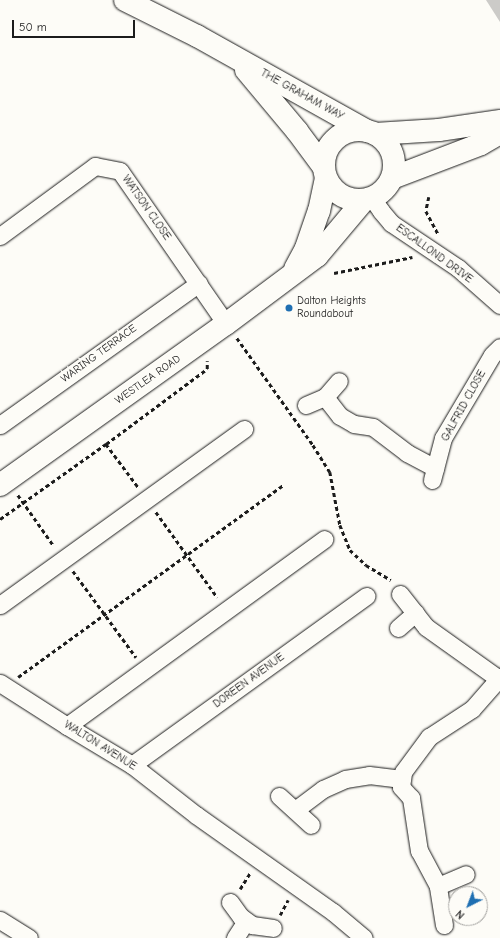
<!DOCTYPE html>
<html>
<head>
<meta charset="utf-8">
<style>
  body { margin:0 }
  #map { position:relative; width:500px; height:938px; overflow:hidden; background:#fdfcf7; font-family:"Comic Neue",sans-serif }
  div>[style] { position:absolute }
  .building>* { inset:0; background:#cccbc8 }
  .path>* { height:2.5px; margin-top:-1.25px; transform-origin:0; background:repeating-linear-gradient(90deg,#1c1c1c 0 4px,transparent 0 7px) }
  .roads { filter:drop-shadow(0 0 1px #1c1c1c) drop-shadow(0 0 1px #1c1c1c) }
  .minor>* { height:17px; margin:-8.5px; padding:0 8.5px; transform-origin:8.5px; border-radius:8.5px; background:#fdfcf7 }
  .major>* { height:22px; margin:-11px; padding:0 11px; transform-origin:11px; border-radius:11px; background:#fdfcf7 }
  .major>.ring { margin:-11px; padding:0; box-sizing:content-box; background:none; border:22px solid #fdfcf7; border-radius:50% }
  .dots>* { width:11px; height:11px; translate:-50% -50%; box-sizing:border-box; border:2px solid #fdfcf7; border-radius:50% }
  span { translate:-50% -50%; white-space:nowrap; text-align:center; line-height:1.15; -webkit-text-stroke:4px #fdfcf7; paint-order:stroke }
  .street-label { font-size:11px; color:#1c1c1c }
  .poi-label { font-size:11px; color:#1c1c1c }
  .left { translate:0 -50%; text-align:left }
  .north { position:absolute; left:448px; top:886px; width:40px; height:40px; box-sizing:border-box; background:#fdfcf7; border:1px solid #a3a29f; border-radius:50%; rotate:222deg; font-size:11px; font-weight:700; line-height:16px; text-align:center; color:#1c1c1c }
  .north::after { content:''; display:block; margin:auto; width:14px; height:18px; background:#1f6fb2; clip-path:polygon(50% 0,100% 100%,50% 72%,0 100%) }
  .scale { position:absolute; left:12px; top:20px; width:123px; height:18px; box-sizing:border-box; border:2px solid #1c1c1c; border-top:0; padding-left:5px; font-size:12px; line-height:14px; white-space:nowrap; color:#1c1c1c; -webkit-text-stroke:3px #fdfcf7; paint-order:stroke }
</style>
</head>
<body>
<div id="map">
  <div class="building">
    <i style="clip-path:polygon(486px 0,500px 0,500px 22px)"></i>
  </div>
  <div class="path">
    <i style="left:429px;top:197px;width:14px;rotate:102deg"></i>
    <i style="left:426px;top:211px;width:27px;rotate:62deg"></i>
    <i style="left:334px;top:273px;width:80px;rotate:-11.6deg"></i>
    <i style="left:237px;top:338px;width:131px;rotate:54.6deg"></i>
    <i style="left:313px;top:445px;width:32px;rotate:58deg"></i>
    <i style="left:330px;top:472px;width:54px;rotate:79.3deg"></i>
    <i style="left:340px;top:525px;width:27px;rotate:68deg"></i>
    <i style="left:350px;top:550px;width:22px;rotate:43deg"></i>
    <i style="left:366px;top:565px;width:29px;rotate:31deg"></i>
    <i style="left:106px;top:444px;width:54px;rotate:53.3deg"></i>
    <i style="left:18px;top:495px;width:62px;rotate:54.8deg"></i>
    <i style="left:156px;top:512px;width:105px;rotate:54.3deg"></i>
    <i style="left:0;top:519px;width:130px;rotate:-35.3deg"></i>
    <i style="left:106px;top:444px;width:126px;rotate:-36.6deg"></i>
    <i style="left:207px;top:369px;width:8px;rotate:-90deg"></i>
    <i style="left:73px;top:571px;width:107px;rotate:53.8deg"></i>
    <i style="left:18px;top:677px;width:327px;rotate:-35.9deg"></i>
    <i style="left:240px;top:889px;width:19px;rotate:-58deg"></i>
    <i style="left:280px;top:915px;width:17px;rotate:-62deg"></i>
  </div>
  <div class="roads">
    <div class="minor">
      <i style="left:372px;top:198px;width:16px;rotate:55deg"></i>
      <i style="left:381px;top:211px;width:16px;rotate:50deg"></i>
      <i style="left:391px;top:223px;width:81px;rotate:33.9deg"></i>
      <i style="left:458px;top:268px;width:56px;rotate:41.4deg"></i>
      <i style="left:0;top:236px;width:118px;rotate:-36.4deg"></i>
      <i style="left:95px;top:166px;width:25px;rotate:11deg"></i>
      <i style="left:120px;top:171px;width:186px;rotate:55.3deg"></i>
      <i style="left:325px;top:397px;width:24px;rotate:52deg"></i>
      <i style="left:340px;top:416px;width:16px;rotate:30deg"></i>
      <i style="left:354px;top:424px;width:19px;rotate:9deg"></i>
      <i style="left:373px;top:427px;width:43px;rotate:37.4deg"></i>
      <i style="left:407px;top:453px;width:32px;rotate:28deg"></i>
      <i style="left:306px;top:405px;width:21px;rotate:-23deg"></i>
      <i style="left:325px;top:397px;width:21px;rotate:-49deg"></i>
      <i style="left:0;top:425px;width:244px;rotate:-35.5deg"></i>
      <i style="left:432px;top:480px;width:43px;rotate:-75.3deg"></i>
      <i style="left:443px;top:438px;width:96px;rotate:-59.4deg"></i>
      <i style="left:492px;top:355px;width:11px;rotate:-45deg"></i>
      <i style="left:400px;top:594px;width:42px;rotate:51.8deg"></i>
      <i style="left:426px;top:627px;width:90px;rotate:35.5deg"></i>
      <i style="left:0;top:605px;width:301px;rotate:-35.8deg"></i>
      <i style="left:398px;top:628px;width:23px;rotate:-41deg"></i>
      <i style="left:0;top:683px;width:80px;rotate:32.7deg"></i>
      <i style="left:67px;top:726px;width:76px;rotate:31deg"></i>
      <i style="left:132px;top:765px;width:81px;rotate:38deg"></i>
      <i style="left:196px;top:815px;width:168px;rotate:35.3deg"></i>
      <i style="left:333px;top:912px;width:40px;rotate:40deg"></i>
      <i style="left:67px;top:726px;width:318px;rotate:-36deg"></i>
      <i style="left:132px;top:765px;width:289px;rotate:-35.8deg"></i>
      <i style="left:279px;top:796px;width:43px;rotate:42.2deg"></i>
      <i style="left:295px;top:810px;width:35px;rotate:-37deg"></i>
      <i style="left:323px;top:789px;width:24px;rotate:-24deg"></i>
      <i style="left:345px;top:779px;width:24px;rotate:-9deg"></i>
      <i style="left:369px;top:775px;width:33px;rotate:7deg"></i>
      <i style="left:438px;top:886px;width:30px;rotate:-23deg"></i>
      <i style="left:230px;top:902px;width:19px;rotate:54deg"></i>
      <i style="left:241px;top:917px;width:14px;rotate:36deg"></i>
      <i style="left:252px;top:925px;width:21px;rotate:8deg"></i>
      <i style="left:0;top:920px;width:34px;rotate:32deg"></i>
      <i style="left:444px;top:925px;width:39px;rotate:-99deg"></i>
      <i style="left:438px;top:886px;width:40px;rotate:-118deg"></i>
      <i style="left:419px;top:851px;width:54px;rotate:-98.6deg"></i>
      <i style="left:411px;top:798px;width:15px;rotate:-132deg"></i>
      <i style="left:401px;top:787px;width:15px;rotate:-82deg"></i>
      <i style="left:403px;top:772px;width:44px;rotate:-53.4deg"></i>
      <i style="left:429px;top:737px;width:51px;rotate:-33.1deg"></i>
      <i style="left:472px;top:709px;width:43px;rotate:-48.8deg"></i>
      <i style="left:235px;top:938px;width:20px;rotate:-57deg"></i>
    </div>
    <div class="major">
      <i style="left:125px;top:0;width:80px;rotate:26.6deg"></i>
      <i style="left:197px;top:36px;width:195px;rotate:29.2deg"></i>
      <i style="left:246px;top:70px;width:80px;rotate:50.1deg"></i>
      <i style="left:297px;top:131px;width:44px;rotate:53.4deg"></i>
      <i class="ring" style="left:324px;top:130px;width:48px;height:48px"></i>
      <i style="left:375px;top:134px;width:64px;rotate:-3.6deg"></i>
      <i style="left:439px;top:130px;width:62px;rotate:-8.4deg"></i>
      <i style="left:392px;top:178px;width:95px;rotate:-20.9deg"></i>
      <i style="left:481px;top:144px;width:22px;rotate:-30deg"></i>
      <i style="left:295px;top:269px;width:24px;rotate:-62deg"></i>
      <i style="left:306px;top:248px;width:39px;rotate:-71deg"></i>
      <i style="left:319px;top:211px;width:33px;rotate:-78deg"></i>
      <i style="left:0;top:485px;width:277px;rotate:-35.5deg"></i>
      <i style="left:226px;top:324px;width:114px;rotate:-36.8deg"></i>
      <i style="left:317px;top:256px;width:73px;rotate:-50deg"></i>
    </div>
  </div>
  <div class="dots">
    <i style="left:289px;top:308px;background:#1f6fb2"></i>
  </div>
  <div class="street-label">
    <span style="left:302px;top:95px;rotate:29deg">THE GRAHAM WAY</span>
    <span style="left:146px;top:208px;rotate:55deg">WATSON CLOSE</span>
    <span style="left:434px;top:254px;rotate:36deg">ESCALLOND DRIVE</span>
    <span style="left:99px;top:354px;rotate:-36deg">WARING TERRACE</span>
    <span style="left:148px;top:380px;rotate:-35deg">WESTLEA ROAD</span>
    <span style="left:464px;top:406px;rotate:-61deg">GALFRID CLOSE</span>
    <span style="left:249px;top:681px;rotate:-36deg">DOREEN AVENUE</span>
    <span style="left:100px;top:746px;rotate:32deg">WALTON AVENUE</span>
  </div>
  <div class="poi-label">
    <span class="left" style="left:297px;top:308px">Dalton Heights<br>Roundabout</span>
  </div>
  <div class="north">N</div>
  <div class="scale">50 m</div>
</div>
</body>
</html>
